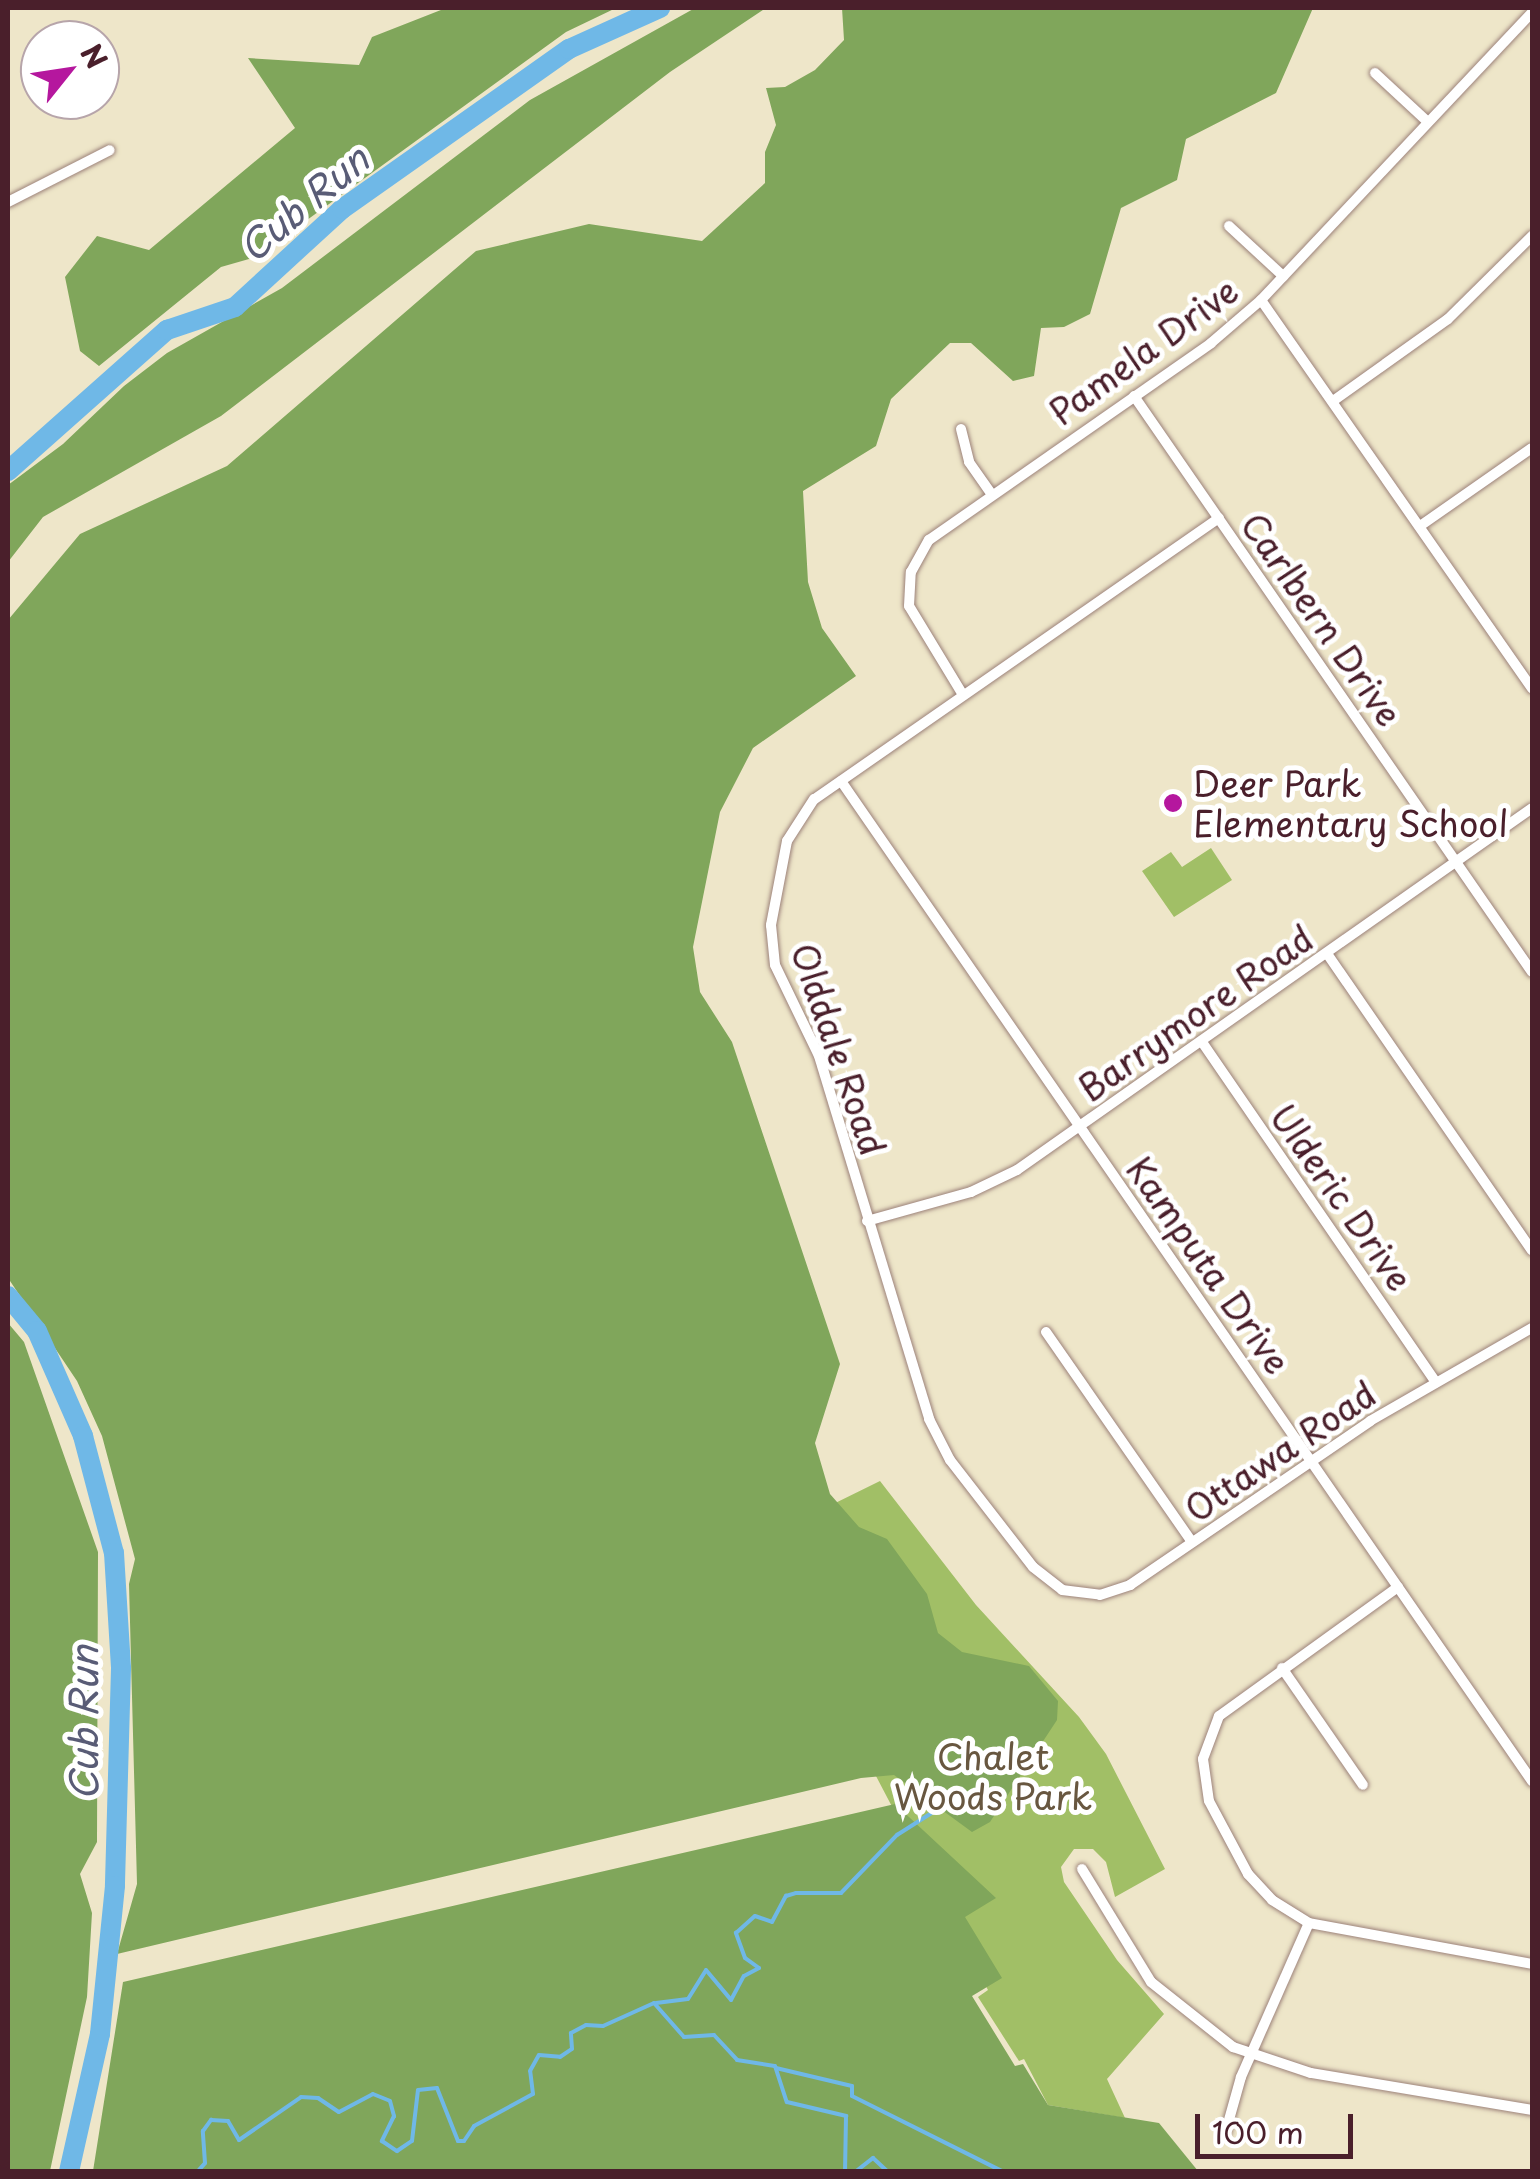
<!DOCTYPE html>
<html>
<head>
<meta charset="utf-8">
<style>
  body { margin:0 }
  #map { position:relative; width:1540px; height:2179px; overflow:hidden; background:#eee6c9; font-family:"Playpen Sans",sans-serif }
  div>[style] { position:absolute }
  .green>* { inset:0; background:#a1bf66 }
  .forest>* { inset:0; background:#80a65b }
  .stream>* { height:4px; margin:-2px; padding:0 2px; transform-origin:2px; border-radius:2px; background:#6fb8e7 }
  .river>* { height:20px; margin:-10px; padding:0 10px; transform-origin:10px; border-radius:10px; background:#6fb8e7 }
  .roads { filter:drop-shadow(0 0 2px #9c827a) drop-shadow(0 0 2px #9c827a) }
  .street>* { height:10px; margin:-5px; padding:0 5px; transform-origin:5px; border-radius:5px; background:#fff }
  .dots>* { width:28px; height:28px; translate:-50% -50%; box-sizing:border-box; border:5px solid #fff; border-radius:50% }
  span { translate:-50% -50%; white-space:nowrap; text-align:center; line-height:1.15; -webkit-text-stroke:10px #fff; paint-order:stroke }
  .street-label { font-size:35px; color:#4a1f2b }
  .poi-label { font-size:35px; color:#4a1f2b }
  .left { translate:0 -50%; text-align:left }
  .park-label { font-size:35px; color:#685740 }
  .water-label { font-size:38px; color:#595c76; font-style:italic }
  .frame { position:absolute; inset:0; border:10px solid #4a1f2b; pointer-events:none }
  .north { position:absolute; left:20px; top:20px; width:100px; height:100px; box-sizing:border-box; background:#fff; border:2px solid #b7a5aa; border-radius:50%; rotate:60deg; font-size:28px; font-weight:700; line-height:40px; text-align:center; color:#4a1f2b }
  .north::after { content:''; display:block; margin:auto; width:35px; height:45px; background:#b5179e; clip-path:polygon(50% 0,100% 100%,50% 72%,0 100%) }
  .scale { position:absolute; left:1195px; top:2114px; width:158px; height:45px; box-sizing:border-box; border:5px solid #4a1f2b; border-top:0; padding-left:12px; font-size:30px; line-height:35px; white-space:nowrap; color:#4a1f2b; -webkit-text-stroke:8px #fff; paint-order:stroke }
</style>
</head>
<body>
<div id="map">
  <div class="green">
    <i style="clip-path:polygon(1211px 848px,1232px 880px,1174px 917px,1142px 871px,1171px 852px,1182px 867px)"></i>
    <i style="clip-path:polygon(880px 1481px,976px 1605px,1079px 1717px,1106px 1754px,1165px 1869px,1115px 1897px,1106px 1862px,1093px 1849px,1074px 1849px,1061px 1867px,1064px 1882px,1117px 1960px,1164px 2014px,1107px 2079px,1125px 2118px,1048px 2105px,1024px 2059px,1019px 2061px,978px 1997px,988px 1990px,754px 1543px)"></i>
  </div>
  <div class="forest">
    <i style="clip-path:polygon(446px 8px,616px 8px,566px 32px,256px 257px,221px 267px,99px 366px,80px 351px,65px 277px,97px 236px,149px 250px,295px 128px,248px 58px,359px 65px,372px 37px)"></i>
    <i style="clip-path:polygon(695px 8px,766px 8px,670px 72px,221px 416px,43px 517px,8px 562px,8px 485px,63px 444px,124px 386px,167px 353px,282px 288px,530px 100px)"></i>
    <i style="clip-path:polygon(842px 8px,1313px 8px,1276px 93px,1186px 139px,1177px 180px,1121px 208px,1090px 314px,1064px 327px,1041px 328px,1034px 376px,1013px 381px,971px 343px,950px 343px,891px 399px,876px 446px,803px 491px,808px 582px,822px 628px,856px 676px,753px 748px,720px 812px,693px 947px,700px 992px,732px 1042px,840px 1364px,815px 1443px,830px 1494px,859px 1527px,887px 1539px,927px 1594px,938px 1633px,962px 1652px,1029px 1666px,1058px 1701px,1057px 1720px,990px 1822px,972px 1832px,894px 1775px,861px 1778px,117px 1954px,137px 1884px,129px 1584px,135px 1559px,102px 1436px,77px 1381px,8px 1278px,8px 620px,80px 534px,227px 466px,476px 251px,589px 224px,702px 241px,765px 183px,765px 152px,776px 125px,766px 88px,785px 87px,815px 70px,844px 40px)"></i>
    <i style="clip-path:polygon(8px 1323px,24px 1342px,98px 1552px,97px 1842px,80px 1874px,92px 1913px,87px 1997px,50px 2171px,8px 2171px)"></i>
    <i style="clip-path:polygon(895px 1804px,996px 1898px,965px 1917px,1002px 1978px,972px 1996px,1015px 2066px,1023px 2064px,1048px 2105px,1159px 2123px,1198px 2171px,93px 2171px,123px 1982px)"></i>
  </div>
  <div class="stream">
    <i style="left:656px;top:2003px;width:32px;rotate:-7deg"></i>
    <i style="left:688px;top:1999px;width:34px;rotate:-58deg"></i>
    <i style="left:706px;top:1970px;width:39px;rotate:50deg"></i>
    <i style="left:731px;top:2000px;width:27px;rotate:-62deg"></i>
    <i style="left:744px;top:1976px;width:17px;rotate:-28deg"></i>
    <i style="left:759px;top:1968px;width:17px;rotate:-144deg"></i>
    <i style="left:745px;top:1958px;width:27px;rotate:-110deg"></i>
    <i style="left:736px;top:1933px;width:25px;rotate:-42deg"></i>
    <i style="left:755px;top:1916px;width:18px;rotate:19deg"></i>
    <i style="left:772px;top:1922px;width:30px;rotate:-62deg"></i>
    <i style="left:786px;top:1896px;width:10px;rotate:-17deg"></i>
    <i style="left:796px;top:1893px;width:45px"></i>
    <i style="left:841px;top:1893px;width:81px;rotate:-46deg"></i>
    <i style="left:897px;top:1835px;width:75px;rotate:-32.4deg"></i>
    <i style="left:776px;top:2068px;width:78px;rotate:13.3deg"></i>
    <i style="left:852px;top:2086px;width:10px;rotate:90deg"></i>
    <i style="left:852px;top:2096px;width:170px;rotate:26.6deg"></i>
    <i style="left:197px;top:2172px;width:12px;rotate:-48deg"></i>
    <i style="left:205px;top:2163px;width:32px;rotate:-94deg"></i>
    <i style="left:203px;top:2131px;width:14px;rotate:-54deg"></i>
    <i style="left:211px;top:2120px;width:17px;rotate:3deg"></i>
    <i style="left:228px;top:2121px;width:22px;rotate:60deg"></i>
    <i style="left:239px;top:2140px;width:75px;rotate:-34.7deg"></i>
    <i style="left:301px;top:2097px;width:17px;rotate:3deg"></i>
    <i style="left:318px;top:2098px;width:25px;rotate:34deg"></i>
    <i style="left:339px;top:2112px;width:38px;rotate:-28deg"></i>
    <i style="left:373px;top:2094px;width:18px;rotate:22deg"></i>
    <i style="left:390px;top:2101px;width:16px;rotate:75deg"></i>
    <i style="left:394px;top:2116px;width:28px;rotate:116deg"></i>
    <i style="left:382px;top:2141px;width:18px;rotate:34deg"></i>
    <i style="left:397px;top:2151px;width:18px;rotate:-34deg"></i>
    <i style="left:412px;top:2141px;width:51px;rotate:-83.3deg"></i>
    <i style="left:418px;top:2090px;width:19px;rotate:-6deg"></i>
    <i style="left:437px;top:2088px;width:57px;rotate:68.4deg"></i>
    <i style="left:458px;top:2141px;width:6px"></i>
    <i style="left:464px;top:2141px;width:18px;rotate:-56deg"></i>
    <i style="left:474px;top:2126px;width:67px;rotate:-28.5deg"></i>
    <i style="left:533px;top:2094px;width:23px;rotate:-97deg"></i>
    <i style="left:530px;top:2071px;width:18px;rotate:-61deg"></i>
    <i style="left:539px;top:2055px;width:21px;rotate:5deg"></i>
    <i style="left:560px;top:2057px;width:14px;rotate:-34deg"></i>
    <i style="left:572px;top:2049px;width:16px;rotate:-94deg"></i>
    <i style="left:571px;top:2033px;width:17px;rotate:-28deg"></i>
    <i style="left:586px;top:2025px;width:17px;rotate:3deg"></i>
    <i style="left:603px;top:2026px;width:56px;rotate:-24.3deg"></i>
    <i style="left:654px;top:2003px;width:45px;rotate:48.6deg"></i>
    <i style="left:684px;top:2037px;width:30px;rotate:-4deg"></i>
    <i style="left:714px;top:2035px;width:34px;rotate:47deg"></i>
    <i style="left:737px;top:2060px;width:38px;rotate:9deg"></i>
    <i style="left:775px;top:2066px;width:38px;rotate:72deg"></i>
    <i style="left:787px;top:2102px;width:61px;rotate:13.3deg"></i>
    <i style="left:846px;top:2116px;width:56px;rotate:91deg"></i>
    <i style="left:855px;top:2172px;width:23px;rotate:-38deg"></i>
    <i style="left:873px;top:2158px;width:21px;rotate:43deg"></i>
  </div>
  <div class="river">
    <i style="left:8px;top:471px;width:213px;rotate:-41.6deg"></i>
    <i style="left:167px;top:330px;width:72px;rotate:-18.7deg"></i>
    <i style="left:235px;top:307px;width:145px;rotate:-42.5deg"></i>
    <i style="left:342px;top:209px;width:278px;rotate:-35.2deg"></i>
    <i style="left:569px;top:49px;width:100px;rotate:-24.3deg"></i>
    <i style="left:8px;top:1296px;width:45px;rotate:50.4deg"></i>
    <i style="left:37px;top:1331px;width:115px;rotate:66.3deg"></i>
    <i style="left:83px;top:1436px;width:121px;rotate:75.2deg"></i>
    <i style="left:114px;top:1553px;width:115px;rotate:86.5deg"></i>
    <i style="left:121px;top:1668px;width:218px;rotate:91.6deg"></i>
    <i style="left:115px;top:1886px;width:149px;rotate:95.8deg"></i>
    <i style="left:100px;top:2034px;width:141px;rotate:102.7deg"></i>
  </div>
  <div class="roads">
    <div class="street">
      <i style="left:1375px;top:73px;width:72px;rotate:42.8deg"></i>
      <i style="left:8px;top:202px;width:114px;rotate:-27deg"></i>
      <i style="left:1229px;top:226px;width:74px;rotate:42.8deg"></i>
      <i style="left:1261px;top:300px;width:474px;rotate:55.1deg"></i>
      <i style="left:1134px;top:396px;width:700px;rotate:55.36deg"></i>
      <i style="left:1333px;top:401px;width:141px;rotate:-35.5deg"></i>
      <i style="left:1448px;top:319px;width:118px;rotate:-44.7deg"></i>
      <i style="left:961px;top:429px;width:34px;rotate:76deg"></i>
      <i style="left:969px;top:462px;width:39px;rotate:55deg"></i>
      <i style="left:1219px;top:518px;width:493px;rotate:145.2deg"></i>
      <i style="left:814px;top:799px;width:50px;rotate:122.7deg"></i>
      <i style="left:787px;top:841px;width:86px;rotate:100.8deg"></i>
      <i style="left:771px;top:925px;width:40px;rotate:84.3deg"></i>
      <i style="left:775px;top:965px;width:101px;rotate:64.2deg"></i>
      <i style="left:819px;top:1056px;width:379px;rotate:73.1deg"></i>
      <i style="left:929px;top:1419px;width:46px;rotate:62.9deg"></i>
      <i style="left:950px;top:1460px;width:135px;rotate:52.2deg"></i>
      <i style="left:1033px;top:1567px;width:37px;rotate:38deg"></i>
      <i style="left:1062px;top:1590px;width:38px;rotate:7deg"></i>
      <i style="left:1100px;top:1595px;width:32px;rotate:-18deg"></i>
      <i style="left:1130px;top:1585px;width:291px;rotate:-34.3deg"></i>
      <i style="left:1370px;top:1421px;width:187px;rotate:-29.9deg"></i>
      <i style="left:1420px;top:526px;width:136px;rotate:-34.9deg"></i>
      <i style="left:963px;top:695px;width:104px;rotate:-121.2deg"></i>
      <i style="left:909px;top:606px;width:34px;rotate:-87deg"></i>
      <i style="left:911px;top:572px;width:37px;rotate:-61deg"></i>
      <i style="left:929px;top:540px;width:344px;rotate:-34.9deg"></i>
      <i style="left:1211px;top:343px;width:66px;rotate:-40.7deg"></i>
      <i style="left:1261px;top:300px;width:395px;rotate:-46.7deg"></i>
      <i style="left:841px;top:781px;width:1216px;rotate:55.36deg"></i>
      <i style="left:1328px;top:955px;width:359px;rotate:55.4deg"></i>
      <i style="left:1202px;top:1042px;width:413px;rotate:55.5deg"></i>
      <i style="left:867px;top:1221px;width:108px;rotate:-15.6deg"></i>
      <i style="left:971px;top:1192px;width:51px;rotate:-25.6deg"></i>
      <i style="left:1017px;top:1170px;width:629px;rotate:-35.1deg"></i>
      <i style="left:1046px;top:1332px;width:256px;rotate:55.2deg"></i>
      <i style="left:1398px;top:1587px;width:221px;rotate:144.2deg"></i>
      <i style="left:1219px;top:1716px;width:46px;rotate:110.4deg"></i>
      <i style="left:1203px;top:1759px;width:42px;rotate:81.9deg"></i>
      <i style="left:1209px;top:1801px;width:83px;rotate:61.9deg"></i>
      <i style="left:1248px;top:1874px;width:35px;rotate:47deg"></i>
      <i style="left:1272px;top:1900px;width:44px;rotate:31.9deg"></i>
      <i style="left:1309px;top:1923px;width:227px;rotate:10.4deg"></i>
      <i style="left:1282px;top:1668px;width:142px;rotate:55.3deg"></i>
      <i style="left:1082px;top:1869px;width:132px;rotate:58.6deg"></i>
      <i style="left:1151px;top:1982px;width:105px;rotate:38.4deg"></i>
      <i style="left:1233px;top:2047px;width:82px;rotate:18.4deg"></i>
      <i style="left:1311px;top:2073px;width:224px;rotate:9.5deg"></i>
      <i style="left:1225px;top:2134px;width:59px;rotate:-74.3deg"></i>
      <i style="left:1241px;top:2077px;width:168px;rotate:-66.2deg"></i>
    </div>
  </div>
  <div class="dots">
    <i style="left:1173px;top:803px;background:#b5179e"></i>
  </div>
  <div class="street-label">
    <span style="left:1143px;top:351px;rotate:-36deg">Pamela Drive</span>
    <span style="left:1322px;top:619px;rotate:55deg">Carlbern Drive</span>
    <span style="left:1195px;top:1013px;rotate:-35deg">Barrymore Road</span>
    <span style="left:839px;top:1049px;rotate:71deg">Olddale Road</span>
    <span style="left:1342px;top:1197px;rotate:55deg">Ulderic Drive</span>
    <span style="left:1209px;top:1265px;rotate:55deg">Kamputa Drive</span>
    <span style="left:1280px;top:1451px;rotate:-34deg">Ottawa Road</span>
  </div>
  <div class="poi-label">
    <span class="left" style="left:1193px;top:803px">Deer Park<br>Elementary School</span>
  </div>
  <div class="park-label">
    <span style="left:993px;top:1776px">Chalet<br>Woods Park</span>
  </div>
  <div class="water-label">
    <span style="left:303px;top:203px;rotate:-40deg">Cub Run</span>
    <span style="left:83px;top:1723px;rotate:-90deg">Cub Run</span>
  </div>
  <div class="frame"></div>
  <div class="north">N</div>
  <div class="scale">100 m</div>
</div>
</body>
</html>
